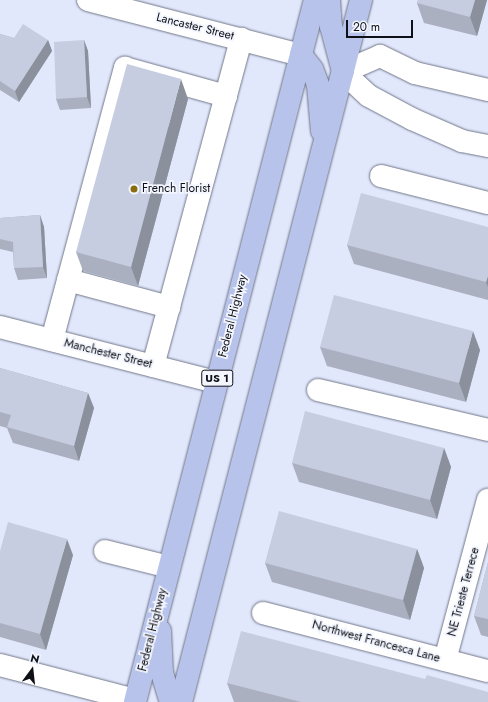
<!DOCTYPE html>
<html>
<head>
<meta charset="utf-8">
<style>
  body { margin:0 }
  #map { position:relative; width:488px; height:702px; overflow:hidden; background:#e2e8fc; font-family:Jost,sans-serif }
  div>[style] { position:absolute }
  .roads { filter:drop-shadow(0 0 1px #717788) drop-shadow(0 0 1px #717788) }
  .minor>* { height:22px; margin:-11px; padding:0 11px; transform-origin:11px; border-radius:11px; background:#fff }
  .major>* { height:22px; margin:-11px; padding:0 11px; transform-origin:11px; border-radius:11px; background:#b7c3eb }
  .wall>* { inset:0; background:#abb0c1 }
  .shaded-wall>* { inset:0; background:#8b909d }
  .building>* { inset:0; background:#c7cde0 }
  .dots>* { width:11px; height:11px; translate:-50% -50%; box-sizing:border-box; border:2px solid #f3f6fe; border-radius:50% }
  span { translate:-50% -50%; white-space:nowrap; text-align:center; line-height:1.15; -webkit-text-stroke:3.5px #f3f6fe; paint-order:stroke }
  .shield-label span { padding:1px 3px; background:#f3f6fe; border:1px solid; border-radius:3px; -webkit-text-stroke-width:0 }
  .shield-label { font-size:11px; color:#0e1017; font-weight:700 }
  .street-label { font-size:12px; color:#0e1017 }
  .poi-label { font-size:12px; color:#0e1017 }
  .left { translate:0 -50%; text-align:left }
  .north { position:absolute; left:12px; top:650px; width:40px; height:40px; -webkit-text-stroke:3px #f3f6fe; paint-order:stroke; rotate:15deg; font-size:11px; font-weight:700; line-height:16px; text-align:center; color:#0e1017 }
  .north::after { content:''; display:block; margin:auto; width:14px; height:18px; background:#0e1017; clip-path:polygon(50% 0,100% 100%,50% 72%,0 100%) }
  .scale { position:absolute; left:346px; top:20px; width:67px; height:18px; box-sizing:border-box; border:2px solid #0e1017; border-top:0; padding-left:5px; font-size:12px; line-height:14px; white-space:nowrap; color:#0e1017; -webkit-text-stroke:3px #f3f6fe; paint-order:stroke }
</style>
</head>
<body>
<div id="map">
  <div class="roads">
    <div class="minor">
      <i style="left:88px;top:0;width:220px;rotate:14.5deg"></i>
      <i style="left:488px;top:90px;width:75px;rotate:-166.9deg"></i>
      <i style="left:415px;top:73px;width:39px;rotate:-154deg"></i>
      <i style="left:380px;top:56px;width:40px;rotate:156.6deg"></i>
      <i style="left:343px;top:72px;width:35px;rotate:43deg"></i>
      <i style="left:369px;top:96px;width:49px;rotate:28.1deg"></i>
      <i style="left:412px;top:119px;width:55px;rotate:23.7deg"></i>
      <i style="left:462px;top:141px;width:26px;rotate:11deg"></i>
      <i style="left:381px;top:176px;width:110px;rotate:14.2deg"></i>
      <i style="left:68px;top:280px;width:105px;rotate:15deg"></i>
      <i style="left:0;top:327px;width:223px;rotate:14.3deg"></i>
      <i style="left:52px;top:340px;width:282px;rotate:-75deg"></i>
      <i style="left:125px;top:68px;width:105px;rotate:15.5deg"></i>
      <i style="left:153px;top:366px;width:339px;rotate:-74.9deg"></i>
      <i style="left:318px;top:390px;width:175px;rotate:13.2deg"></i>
      <i style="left:105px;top:551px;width:66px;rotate:14deg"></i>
      <i style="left:263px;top:613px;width:232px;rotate:14.5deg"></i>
      <i style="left:445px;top:660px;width:166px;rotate:-75deg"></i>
      <i style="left:0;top:665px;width:139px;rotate:14.5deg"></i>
    </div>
    <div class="major">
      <i style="left:329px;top:0;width:26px;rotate:86deg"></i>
      <i style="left:331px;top:26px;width:47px;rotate:75.1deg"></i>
      <i style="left:301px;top:55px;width:18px;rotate:52deg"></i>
      <i style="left:312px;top:69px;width:17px;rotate:69deg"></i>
      <i style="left:318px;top:85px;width:46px;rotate:85deg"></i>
      <i style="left:160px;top:631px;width:42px;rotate:87.3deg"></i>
      <i style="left:162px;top:673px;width:30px;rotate:73deg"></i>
      <i style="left:135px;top:702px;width:725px;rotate:-75.62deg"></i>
      <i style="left:181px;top:702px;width:725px;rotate:-75.62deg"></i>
    </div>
  </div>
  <div class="wall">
    <i style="clip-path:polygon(418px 0,487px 0,477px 36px,424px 23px,417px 3px)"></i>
    <i style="clip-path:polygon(0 34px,14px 38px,48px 40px,52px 51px,19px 102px,0 90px)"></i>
    <i style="clip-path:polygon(84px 40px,88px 51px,91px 108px,60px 110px,56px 99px)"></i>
    <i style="clip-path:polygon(188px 99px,138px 286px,83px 271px,76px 252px)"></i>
    <i style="clip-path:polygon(40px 215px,44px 227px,47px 278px,18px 280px,14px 268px,13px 252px,0 249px,0 218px)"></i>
    <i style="clip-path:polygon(488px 227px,488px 300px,354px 264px,347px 245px)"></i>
    <i style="clip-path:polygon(320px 347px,480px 350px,466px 402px,327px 366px)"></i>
    <i style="clip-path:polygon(0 368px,88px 393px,94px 408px,79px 461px,13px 443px,7px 428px,0 426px)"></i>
    <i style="clip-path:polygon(444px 448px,451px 467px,437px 519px,299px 482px,292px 463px)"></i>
    <i style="clip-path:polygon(417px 549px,424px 568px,410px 620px,272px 582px,265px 563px)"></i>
    <i style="clip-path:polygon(0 551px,73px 555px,46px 650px,0 637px)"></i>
    <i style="clip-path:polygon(488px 562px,488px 637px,481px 635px,474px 616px)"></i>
    <i style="clip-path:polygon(425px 679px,488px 702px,234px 702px,227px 683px)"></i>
  </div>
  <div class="shaded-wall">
    <i style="clip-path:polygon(475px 0,487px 0,477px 36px,470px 17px)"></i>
    <i style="clip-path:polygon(48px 40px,52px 51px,19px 102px,15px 91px)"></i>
    <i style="clip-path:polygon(84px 40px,88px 51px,91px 108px,87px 97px)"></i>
    <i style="clip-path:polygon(181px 79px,188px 99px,138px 286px,131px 267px)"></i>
    <i style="clip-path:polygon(40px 215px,44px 227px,47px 278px,43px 267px)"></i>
    <i style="clip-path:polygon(488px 276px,488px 287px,486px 282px)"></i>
    <i style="clip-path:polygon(473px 331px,480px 350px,466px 402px,459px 383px)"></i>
    <i style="clip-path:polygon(88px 393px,94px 408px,79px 461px,74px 446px)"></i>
    <i style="clip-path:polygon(444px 448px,451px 467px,437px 519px,430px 500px)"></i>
    <i style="clip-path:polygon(67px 539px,73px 555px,46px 650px,40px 634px)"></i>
    <i style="clip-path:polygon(417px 549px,424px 568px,410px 620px,403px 600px)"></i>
  </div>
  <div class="building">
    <i style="clip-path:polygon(418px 0,475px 0,470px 17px,417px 3px)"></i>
    <i style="clip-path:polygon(23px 24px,48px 40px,15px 91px,0 81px,0 34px,14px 38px)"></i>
    <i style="clip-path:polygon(84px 40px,87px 97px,56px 99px,54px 42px)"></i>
    <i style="clip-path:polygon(127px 64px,181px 79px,131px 267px,76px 252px)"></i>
    <i style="clip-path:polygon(361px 193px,488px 227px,488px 276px,486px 282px,347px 245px)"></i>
    <i style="clip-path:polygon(40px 215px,43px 267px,14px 268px,13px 242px,0 239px,0 218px)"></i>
    <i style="clip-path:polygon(334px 295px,473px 331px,459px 383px,320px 347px)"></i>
    <i style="clip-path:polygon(0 368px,88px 393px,74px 446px,7px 427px,11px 415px,0 412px)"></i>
    <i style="clip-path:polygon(305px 411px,444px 448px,430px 500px,292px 463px)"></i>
    <i style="clip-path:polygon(279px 511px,417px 549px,403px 600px,265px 563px)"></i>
    <i style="clip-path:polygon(8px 522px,67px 539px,40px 634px,0 623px,0 551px)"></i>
    <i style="clip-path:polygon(488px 562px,488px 619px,474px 616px)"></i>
    <i style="clip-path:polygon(241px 631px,425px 679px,427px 675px,488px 692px,488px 702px,301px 702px,227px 683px)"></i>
  </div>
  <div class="dots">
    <i style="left:134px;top:189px;background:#896e0f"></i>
  </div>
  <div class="shield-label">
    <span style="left:217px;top:378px">US 1</span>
  </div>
  <div class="street-label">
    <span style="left:195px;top:27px;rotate:14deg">Lancaster Street</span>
    <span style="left:233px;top:316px;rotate:-76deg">Federal Highway</span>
    <span style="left:108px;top:354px;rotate:14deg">Manchester Street</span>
    <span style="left:464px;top:592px;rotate:-75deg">NE Trieste Terrece</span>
    <span style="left:153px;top:630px;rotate:-76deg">Federal Highway</span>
    <span style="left:376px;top:642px;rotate:15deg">Northwest Francesca Lane</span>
  </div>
  <div class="poi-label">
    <span class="left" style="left:142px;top:189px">French Florist</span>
  </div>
  <div class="north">N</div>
  <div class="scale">20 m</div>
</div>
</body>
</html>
